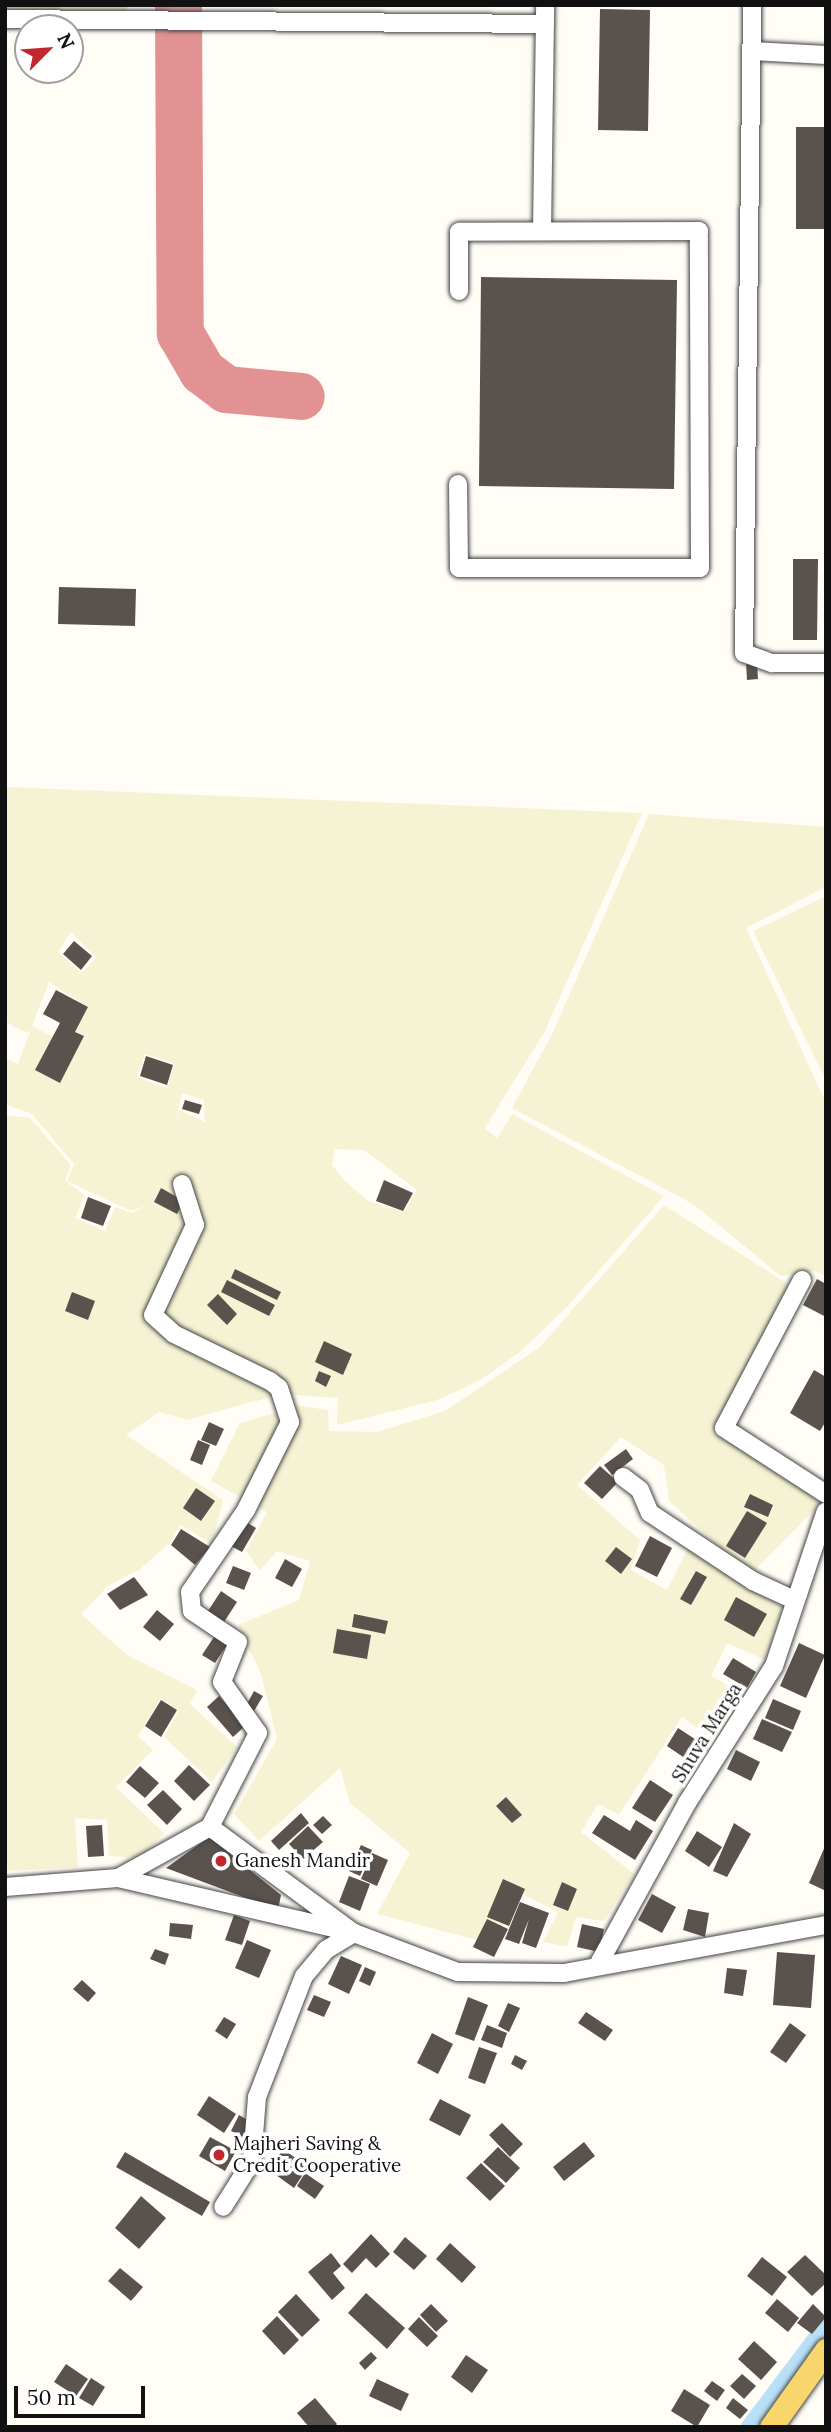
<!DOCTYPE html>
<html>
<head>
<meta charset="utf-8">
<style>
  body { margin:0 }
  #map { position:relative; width:831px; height:2432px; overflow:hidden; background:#fffdf5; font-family:Lora,serif }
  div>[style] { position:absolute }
  .farmland>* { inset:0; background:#f6f3d4 }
  .green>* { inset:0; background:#d5ebbd }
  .canal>* { height:18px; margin:-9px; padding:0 9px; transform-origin:9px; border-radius:9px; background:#b9e0f7 }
  .taxiway>* { height:47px; margin:-23.5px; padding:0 23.5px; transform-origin:23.5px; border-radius:23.5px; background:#e29292 }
  .building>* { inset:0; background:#5a524d }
  .roads { filter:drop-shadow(0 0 2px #444) drop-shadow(0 0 2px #444) }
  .minor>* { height:18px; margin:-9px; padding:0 9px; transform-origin:9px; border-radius:9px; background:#fff }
  .major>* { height:23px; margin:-11.5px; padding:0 11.5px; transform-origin:11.5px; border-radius:11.5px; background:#f9d66b }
  .dots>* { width:19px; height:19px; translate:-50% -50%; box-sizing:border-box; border:4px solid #fff; border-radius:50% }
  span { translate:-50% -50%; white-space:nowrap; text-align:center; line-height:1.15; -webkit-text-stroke:7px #fff; paint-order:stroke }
  .street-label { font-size:19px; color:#111 }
  .poi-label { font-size:19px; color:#111 }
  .left { translate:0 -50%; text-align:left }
  .frame { position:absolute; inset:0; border:7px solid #111; pointer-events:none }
  .north { position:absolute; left:14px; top:14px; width:70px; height:70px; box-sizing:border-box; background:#fff; border:2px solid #a0a0a0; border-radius:50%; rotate:65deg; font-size:19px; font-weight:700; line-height:28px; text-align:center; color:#111 }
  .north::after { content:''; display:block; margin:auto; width:24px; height:32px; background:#c4262e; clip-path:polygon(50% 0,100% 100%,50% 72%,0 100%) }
  .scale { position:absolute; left:14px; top:2386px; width:131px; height:32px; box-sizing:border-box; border:4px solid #111; border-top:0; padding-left:9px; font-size:21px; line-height:24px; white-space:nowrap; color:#111; -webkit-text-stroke:5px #fff; paint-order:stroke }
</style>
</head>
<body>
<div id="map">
  <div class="farmland">
    <i style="clip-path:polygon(evenodd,5px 787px,642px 813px,544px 1033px,485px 1128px,497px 1138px,512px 1114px,664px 1196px,568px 1306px,521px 1351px,479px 1381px,437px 1400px,337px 1425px,338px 1398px,282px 1394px,187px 1420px,159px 1412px,126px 1435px,223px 1500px,212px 1544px,180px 1525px,170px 1543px,140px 1569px,108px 1586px,81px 1614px,127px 1655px,197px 1690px,190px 1704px,237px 1747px,212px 1782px,164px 1737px,179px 1710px,161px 1698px,138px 1736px,153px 1750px,116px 1787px,164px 1833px,141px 1858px,109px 1856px,107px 1820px,75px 1818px,78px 1867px,5px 1871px,5px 1115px,30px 1118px,71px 1165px,65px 1181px,85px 1195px,75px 1218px,105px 1231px,115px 1207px,132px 1213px,148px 1205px,131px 1211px,67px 1181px,74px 1164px,32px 1114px,5px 1104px,5px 1058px,18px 1064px,31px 1029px,27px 1033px,5px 1022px,5px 787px,71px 932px,96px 958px,82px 973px,58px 952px,71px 932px,5px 787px,49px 982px,88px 1007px,76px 1031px,57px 1039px,32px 1026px,49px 982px,5px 787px,145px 1054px,175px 1064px,167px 1088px,137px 1077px,145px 1054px,5px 787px,182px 1093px,204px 1100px,205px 1122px,179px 1110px,172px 1141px,182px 1093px,5px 787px,335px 1149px,364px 1150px,417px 1190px,404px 1212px,368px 1201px,345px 1181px,332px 1165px,335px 1149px,5px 787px,72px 1292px,95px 1301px,88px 1320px,64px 1311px,72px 1292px)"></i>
    <i style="clip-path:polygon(649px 814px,826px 827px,826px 887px,746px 928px,826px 1103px,826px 1276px,815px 1271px,781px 1276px,693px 1204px,512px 1108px,552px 1034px)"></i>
    <i style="clip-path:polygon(826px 896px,826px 1081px,753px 931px)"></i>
    <i style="clip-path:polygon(664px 1205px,791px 1286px,712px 1432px,823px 1501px,750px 1575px,669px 1501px,664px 1465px,621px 1437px,577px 1485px,640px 1540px,631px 1570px,667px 1590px,688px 1548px,783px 1607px,765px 1660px,727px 1643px,711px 1676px,747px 1697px,721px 1746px,682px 1717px,619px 1815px,598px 1804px,581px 1832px,634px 1874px,604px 1921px,576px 1917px,567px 1947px,543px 1942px,558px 1912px,520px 1893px,493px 1944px,377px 1914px,410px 1853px,350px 1803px,340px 1768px,259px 1841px,234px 1814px,277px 1739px,261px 1674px,238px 1625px,299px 1600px,310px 1561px,277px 1551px,260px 1571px,246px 1551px,267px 1512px,211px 1481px,240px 1423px,300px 1406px,328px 1410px,329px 1431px,377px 1432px,445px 1411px,540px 1347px)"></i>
  </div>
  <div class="green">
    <i style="clip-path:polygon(5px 5px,127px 5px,127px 15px,5px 13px)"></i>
  </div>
  <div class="canal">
    <i style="left:750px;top:2427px;width:126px;rotate:-53deg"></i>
  </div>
  <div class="taxiway">
    <i style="left:178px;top:5px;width:328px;rotate:89.7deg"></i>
    <i style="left:180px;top:333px;width:44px;rotate:59.9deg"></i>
    <i style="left:202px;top:371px;width:30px;rotate:37deg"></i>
    <i style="left:226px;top:389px;width:75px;rotate:5.3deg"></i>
  </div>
  <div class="building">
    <i style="clip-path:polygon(600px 9px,650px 10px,648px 131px,598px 130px)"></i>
    <i style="clip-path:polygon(796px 127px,826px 127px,826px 229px,796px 229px)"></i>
    <i style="clip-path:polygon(481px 277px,677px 280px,674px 489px,479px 486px)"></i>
    <i style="clip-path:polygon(793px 559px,818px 559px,817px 640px,793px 640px)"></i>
    <i style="clip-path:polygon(59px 587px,136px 589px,135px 626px,58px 624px)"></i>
    <i style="clip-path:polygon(746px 662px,757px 662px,758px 679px,747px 680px)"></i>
    <i style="clip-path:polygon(74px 941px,92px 956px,81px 970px,63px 954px)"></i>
    <i style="clip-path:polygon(56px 990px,88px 1007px,75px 1032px,84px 1036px,60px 1083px,35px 1070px,60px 1023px,43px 1014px)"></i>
    <i style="clip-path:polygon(146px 1056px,173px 1065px,167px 1085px,140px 1076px)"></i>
    <i style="clip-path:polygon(185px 1100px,202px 1105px,199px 1114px,182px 1109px)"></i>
    <i style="clip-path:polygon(384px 1180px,413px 1193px,403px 1211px,376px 1201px)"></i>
    <i style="clip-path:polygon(161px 1188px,184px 1201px,177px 1214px,154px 1202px)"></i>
    <i style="clip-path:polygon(88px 1197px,111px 1206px,103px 1226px,81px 1218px)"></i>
    <i style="clip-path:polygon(235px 1269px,281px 1292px,277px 1300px,231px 1278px)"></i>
    <i style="clip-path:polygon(817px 1279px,826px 1284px,826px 1317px,803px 1305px)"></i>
    <i style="clip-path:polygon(227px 1280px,275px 1305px,269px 1316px,221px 1292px)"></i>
    <i style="clip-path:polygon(72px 1292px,95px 1301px,88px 1320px,65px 1311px)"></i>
    <i style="clip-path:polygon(218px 1294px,237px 1314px,227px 1325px,207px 1305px)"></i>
    <i style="clip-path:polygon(324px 1341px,352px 1354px,343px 1375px,315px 1362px)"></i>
    <i style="clip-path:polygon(814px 1370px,826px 1377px,826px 1421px,820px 1431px,790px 1413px)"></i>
    <i style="clip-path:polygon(319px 1371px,331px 1376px,326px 1387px,315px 1381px)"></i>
    <i style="clip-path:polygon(209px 1422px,224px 1429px,216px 1446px,201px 1440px)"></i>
    <i style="clip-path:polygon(198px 1440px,210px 1445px,202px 1465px,190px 1460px)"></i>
    <i style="clip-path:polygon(626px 1449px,633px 1459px,612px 1475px,604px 1465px)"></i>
    <i style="clip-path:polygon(600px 1466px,618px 1482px,602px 1499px,584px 1483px)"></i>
    <i style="clip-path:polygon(196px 1488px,215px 1501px,201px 1521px,183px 1508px)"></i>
    <i style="clip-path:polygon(750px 1494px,773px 1505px,768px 1517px,744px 1507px)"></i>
    <i style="clip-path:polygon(747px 1511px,767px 1523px,745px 1558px,726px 1546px)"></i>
    <i style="clip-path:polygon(243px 1520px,256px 1528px,242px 1552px,229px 1545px)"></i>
    <i style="clip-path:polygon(181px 1529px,210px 1547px,195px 1565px,171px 1545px)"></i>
    <i style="clip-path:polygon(650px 1536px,672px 1548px,657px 1577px,635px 1566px)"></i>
    <i style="clip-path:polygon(616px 1547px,632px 1559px,621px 1574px,605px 1561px)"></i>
    <i style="clip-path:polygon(285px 1559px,302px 1569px,292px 1587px,275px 1578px)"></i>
    <i style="clip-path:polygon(233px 1566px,251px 1573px,244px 1590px,226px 1583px)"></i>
    <i style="clip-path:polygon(696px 1571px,707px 1577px,691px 1605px,680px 1599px)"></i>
    <i style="clip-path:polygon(134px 1577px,148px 1595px,120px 1610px,107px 1594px)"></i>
    <i style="clip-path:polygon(221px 1591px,237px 1602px,224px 1622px,208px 1611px)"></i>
    <i style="clip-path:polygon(736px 1597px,767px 1614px,754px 1637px,724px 1620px)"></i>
    <i style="clip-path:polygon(157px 1610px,174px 1624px,160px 1641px,143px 1627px)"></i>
    <i style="clip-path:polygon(354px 1614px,388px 1621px,385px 1634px,352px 1627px)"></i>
    <i style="clip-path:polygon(337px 1629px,371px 1635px,367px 1659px,333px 1653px)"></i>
    <i style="clip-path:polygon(214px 1637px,227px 1645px,215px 1663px,202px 1655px)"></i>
    <i style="clip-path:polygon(799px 1643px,825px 1655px,806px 1698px,780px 1686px)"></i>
    <i style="clip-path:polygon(733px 1658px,756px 1672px,747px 1688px,723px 1674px)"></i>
    <i style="clip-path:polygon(254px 1691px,263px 1696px,254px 1711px,246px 1706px)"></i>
    <i style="clip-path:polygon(219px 1696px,245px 1726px,233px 1737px,207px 1707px)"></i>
    <i style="clip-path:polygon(773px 1699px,801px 1711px,793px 1730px,765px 1718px)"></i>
    <i style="clip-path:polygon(161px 1700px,177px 1710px,161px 1737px,145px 1726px)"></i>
    <i style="clip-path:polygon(762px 1719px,792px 1732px,782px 1752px,753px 1739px)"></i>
    <i style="clip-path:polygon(678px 1728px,701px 1743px,689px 1761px,667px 1746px)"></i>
    <i style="clip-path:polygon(736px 1750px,760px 1762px,751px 1781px,727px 1769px)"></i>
    <i style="clip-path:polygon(189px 1765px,210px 1785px,194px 1801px,174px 1781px)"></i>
    <i style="clip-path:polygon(140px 1766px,159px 1783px,145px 1798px,126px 1782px)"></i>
    <i style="clip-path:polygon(650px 1780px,673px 1795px,655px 1822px,632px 1808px)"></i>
    <i style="clip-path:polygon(163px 1790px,182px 1809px,167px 1825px,147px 1805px)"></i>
    <i style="clip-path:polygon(506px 1797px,522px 1815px,512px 1823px,496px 1806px)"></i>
    <i style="clip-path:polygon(301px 1813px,309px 1823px,279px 1850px,271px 1841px)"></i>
    <i style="clip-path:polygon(604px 1815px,630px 1831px,636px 1820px,653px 1831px,635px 1860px,592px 1833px)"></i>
    <i style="clip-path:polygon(323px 1816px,332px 1825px,322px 1834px,313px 1825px)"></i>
    <i style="clip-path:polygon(734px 1823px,751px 1834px,727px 1877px,713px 1871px)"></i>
    <i style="clip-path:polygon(102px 1825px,104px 1856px,88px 1857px,86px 1826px)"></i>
    <i style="clip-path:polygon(308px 1826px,323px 1842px,303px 1859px,289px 1844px)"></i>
    <i style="clip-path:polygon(697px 1831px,722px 1847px,709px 1867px,685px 1851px)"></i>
    <i style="clip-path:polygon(209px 1837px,281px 1895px,278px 1910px,166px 1868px)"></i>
    <i style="clip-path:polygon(826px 1844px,826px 1891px,809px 1883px)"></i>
    <i style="clip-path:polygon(361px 1845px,372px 1850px,360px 1876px,349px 1871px)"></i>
    <i style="clip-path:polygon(372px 1853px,388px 1860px,377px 1886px,361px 1879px)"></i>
    <i style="clip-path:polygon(349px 1876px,370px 1884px,360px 1911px,339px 1902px)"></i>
    <i style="clip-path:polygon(503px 1879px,525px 1889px,509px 1926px,487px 1917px)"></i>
    <i style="clip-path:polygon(562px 1882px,577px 1889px,568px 1911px,553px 1905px)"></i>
    <i style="clip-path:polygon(652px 1894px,676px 1907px,662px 1933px,638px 1920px)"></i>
    <i style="clip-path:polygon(520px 1902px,549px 1913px,536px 1948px,522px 1943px,529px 1919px,519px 1944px,505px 1939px)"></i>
    <i style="clip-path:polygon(688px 1909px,709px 1913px,705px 1937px,683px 1930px)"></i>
    <i style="clip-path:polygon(234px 1915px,250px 1921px,242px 1945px,225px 1940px)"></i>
    <i style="clip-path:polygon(487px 1919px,508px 1929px,494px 1957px,473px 1947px)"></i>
    <i style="clip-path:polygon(170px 1923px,193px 1925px,191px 1939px,169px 1936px)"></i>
    <i style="clip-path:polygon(582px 1924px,604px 1929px,599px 1952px,577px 1947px)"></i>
    <i style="clip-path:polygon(247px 1940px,271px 1950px,259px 1978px,235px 1968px)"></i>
    <i style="clip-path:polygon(155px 1949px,169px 1954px,165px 1965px,150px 1959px)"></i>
    <i style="clip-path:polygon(777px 1952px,815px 1955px,811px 2008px,773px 2005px)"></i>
    <i style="clip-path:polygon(341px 1956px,362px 1965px,349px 1994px,328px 1984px)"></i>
    <i style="clip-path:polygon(365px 1967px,376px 1972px,370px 1986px,359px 1981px)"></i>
    <i style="clip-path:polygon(727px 1968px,747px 1970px,743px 1996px,724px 1993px)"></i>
    <i style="clip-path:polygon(82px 1980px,96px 1993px,88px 2002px,73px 1989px)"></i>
    <i style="clip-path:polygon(314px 1995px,331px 2002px,324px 2017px,307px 2010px)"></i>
    <i style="clip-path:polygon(468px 1997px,488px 2005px,474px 2041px,455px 2034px)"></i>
    <i style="clip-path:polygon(508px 2003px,520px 2008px,509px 2032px,498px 2026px)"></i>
    <i style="clip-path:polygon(586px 2012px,613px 2030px,605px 2041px,578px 2023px)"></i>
    <i style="clip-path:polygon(224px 2017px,236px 2024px,227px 2039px,215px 2031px)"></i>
    <i style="clip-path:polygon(790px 2023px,806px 2035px,786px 2063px,770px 2052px)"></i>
    <i style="clip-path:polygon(487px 2025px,507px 2033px,502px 2048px,481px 2040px)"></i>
    <i style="clip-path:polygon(432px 2033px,453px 2044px,438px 2074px,417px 2063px)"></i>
    <i style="clip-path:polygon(479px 2047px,497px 2053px,485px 2084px,468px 2078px)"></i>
    <i style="clip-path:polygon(515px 2055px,527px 2061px,522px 2070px,511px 2064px)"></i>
    <i style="clip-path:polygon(209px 2096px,236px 2114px,224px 2133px,197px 2115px)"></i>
    <i style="clip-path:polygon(440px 2099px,471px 2115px,460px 2136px,429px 2120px)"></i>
    <i style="clip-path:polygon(239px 2115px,251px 2122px,243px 2137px,231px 2131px)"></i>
    <i style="clip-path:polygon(502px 2123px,523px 2144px,510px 2157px,489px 2135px)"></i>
    <i style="clip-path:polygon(210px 2137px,236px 2151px,225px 2171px,199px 2156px)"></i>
    <i style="clip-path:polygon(584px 2142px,595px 2156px,564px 2181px,553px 2167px)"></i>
    <i style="clip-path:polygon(498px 2147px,520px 2168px,506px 2183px,483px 2162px)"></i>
    <i style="clip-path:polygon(283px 2149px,308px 2167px,294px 2188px,269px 2170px)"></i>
    <i style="clip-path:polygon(125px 2152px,210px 2202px,202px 2216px,116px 2167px)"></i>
    <i style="clip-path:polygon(481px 2163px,505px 2186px,490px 2201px,466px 2178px)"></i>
    <i style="clip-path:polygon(305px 2173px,324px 2186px,315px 2199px,297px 2186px)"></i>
    <i style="clip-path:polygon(141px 2196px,166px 2218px,139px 2249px,115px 2228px)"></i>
    <i style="clip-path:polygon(371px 2234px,390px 2254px,376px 2268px,366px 2258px,352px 2273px,343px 2264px)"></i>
    <i style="clip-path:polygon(405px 2237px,427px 2256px,414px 2270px,393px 2252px)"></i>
    <i style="clip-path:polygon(450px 2243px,476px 2267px,462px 2283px,436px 2259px)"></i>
    <i style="clip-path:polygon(331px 2253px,341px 2266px,333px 2273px,345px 2288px,332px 2300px,308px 2272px)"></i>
    <i style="clip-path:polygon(805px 2255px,826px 2275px,826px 2283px,812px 2296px,787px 2272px)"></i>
    <i style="clip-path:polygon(762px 2257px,787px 2277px,772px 2296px,747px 2276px)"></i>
    <i style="clip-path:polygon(120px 2268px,143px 2287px,131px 2301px,108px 2281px)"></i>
    <i style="clip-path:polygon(366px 2293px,405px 2328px,387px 2349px,348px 2313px)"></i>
    <i style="clip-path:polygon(296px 2294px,320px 2320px,302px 2337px,278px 2312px)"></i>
    <i style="clip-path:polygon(777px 2299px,799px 2318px,788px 2332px,765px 2313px)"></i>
    <i style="clip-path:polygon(431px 2304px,448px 2321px,436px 2332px,420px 2315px)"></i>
    <i style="clip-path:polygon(813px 2304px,826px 2317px,812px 2334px,797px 2323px)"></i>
    <i style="clip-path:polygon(277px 2316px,299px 2340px,284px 2355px,262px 2331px)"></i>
    <i style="clip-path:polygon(419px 2317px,438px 2336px,427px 2347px,408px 2329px)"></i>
    <i style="clip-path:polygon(754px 2341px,777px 2362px,761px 2380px,738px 2359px)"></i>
    <i style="clip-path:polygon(371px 2352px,377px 2358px,365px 2370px,359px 2363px)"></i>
    <i style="clip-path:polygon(466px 2355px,488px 2370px,472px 2393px,451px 2377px)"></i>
    <i style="clip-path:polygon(66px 2364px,88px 2379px,76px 2396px,54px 2382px)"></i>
    <i style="clip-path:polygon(742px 2374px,756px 2386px,744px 2399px,730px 2386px)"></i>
    <i style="clip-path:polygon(91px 2378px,105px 2387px,93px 2406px,79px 2398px)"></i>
    <i style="clip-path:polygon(377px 2379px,409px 2394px,401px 2411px,369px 2396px)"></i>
    <i style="clip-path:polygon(712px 2381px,725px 2390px,717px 2401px,704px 2391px)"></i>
    <i style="clip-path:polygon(684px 2389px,710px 2405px,697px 2427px,671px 2411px)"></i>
    <i style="clip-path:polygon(315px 2398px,337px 2424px,334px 2427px,309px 2427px,297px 2413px)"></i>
    <i style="clip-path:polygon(733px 2398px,748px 2410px,740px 2419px,726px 2408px)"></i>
  </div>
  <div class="roads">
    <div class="minor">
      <i style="left:752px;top:5px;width:648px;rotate:90.71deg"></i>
      <i style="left:744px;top:653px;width:30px;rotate:20deg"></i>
      <i style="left:772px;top:663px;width:54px"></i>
      <i style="left:5px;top:19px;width:540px;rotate:0.53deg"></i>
      <i style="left:752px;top:51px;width:74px;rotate:3.1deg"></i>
      <i style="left:542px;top:231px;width:226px;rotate:-89.2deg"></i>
      <i style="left:458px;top:484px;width:84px;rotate:89.3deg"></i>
      <i style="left:459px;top:568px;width:241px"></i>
      <i style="left:700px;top:568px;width:337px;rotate:-90.2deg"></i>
      <i style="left:699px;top:231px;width:240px;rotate:179.8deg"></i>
      <i style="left:459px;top:232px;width:59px;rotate:90deg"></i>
      <i style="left:182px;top:1184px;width:43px;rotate:72.4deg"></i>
      <i style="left:195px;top:1225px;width:99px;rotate:115deg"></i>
      <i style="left:153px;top:1315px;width:28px;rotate:42deg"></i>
      <i style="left:174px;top:1334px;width:107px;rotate:26.1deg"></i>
      <i style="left:270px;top:1381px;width:11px;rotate:38deg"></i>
      <i style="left:279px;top:1388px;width:36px;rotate:72deg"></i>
      <i style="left:290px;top:1422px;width:98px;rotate:116.6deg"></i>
      <i style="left:246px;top:1510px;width:99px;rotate:124.3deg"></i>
      <i style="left:190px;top:1592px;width:19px;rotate:84deg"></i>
      <i style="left:192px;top:1611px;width:55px;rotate:34deg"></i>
      <i style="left:238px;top:1642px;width:43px;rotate:111.8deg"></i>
      <i style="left:222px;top:1682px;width:62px;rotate:54.8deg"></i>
      <i style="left:258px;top:1733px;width:106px;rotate:117.1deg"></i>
      <i style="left:802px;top:1280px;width:167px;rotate:117.8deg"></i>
      <i style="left:724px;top:1428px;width:121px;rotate:32.9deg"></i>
      <i style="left:623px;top:1477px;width:21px;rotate:37deg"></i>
      <i style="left:640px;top:1490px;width:25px;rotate:67deg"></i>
      <i style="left:650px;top:1513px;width:123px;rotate:33.4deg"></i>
      <i style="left:753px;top:1581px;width:45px;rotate:24.9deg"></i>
      <i style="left:118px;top:1878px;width:242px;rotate:13.1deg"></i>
      <i style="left:354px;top:1933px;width:33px;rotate:149deg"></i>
      <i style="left:326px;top:1950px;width:34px;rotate:130deg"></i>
      <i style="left:304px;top:1976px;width:130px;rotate:111.2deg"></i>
      <i style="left:257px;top:2097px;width:64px;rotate:94.5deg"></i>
      <i style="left:252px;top:2161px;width:54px;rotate:122.2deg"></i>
      <i style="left:5px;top:1887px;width:113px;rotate:-4.6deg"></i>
      <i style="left:118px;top:1878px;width:105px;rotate:-29deg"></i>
      <i style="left:210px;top:1827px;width:179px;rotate:36.4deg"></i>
      <i style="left:354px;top:1933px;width:111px;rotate:20.6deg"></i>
      <i style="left:458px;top:1972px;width:106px;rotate:0.5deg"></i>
      <i style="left:564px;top:1973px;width:266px;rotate:-10.4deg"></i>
      <i style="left:598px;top:1965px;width:185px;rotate:-61.2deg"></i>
      <i style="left:687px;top:1803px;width:162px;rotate:-57.6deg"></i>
      <i style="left:774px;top:1666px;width:163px;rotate:-71.5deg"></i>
    </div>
    <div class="major">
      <i style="left:771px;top:2427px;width:95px;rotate:-54.5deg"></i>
    </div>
  </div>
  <div class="dots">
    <i style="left:221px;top:1861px;background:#c4262e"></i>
    <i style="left:219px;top:2155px;background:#c4262e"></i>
  </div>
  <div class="street-label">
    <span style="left:707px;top:1733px;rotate:-58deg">Shuva Marga</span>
  </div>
  <div class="poi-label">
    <span class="left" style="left:235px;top:1861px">Ganesh Mandir</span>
    <span class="left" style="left:233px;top:2155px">Majheri Saving &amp;<br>Credit Cooperative</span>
  </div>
  <div class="frame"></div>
  <div class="north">N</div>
  <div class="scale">50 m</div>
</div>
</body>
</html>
